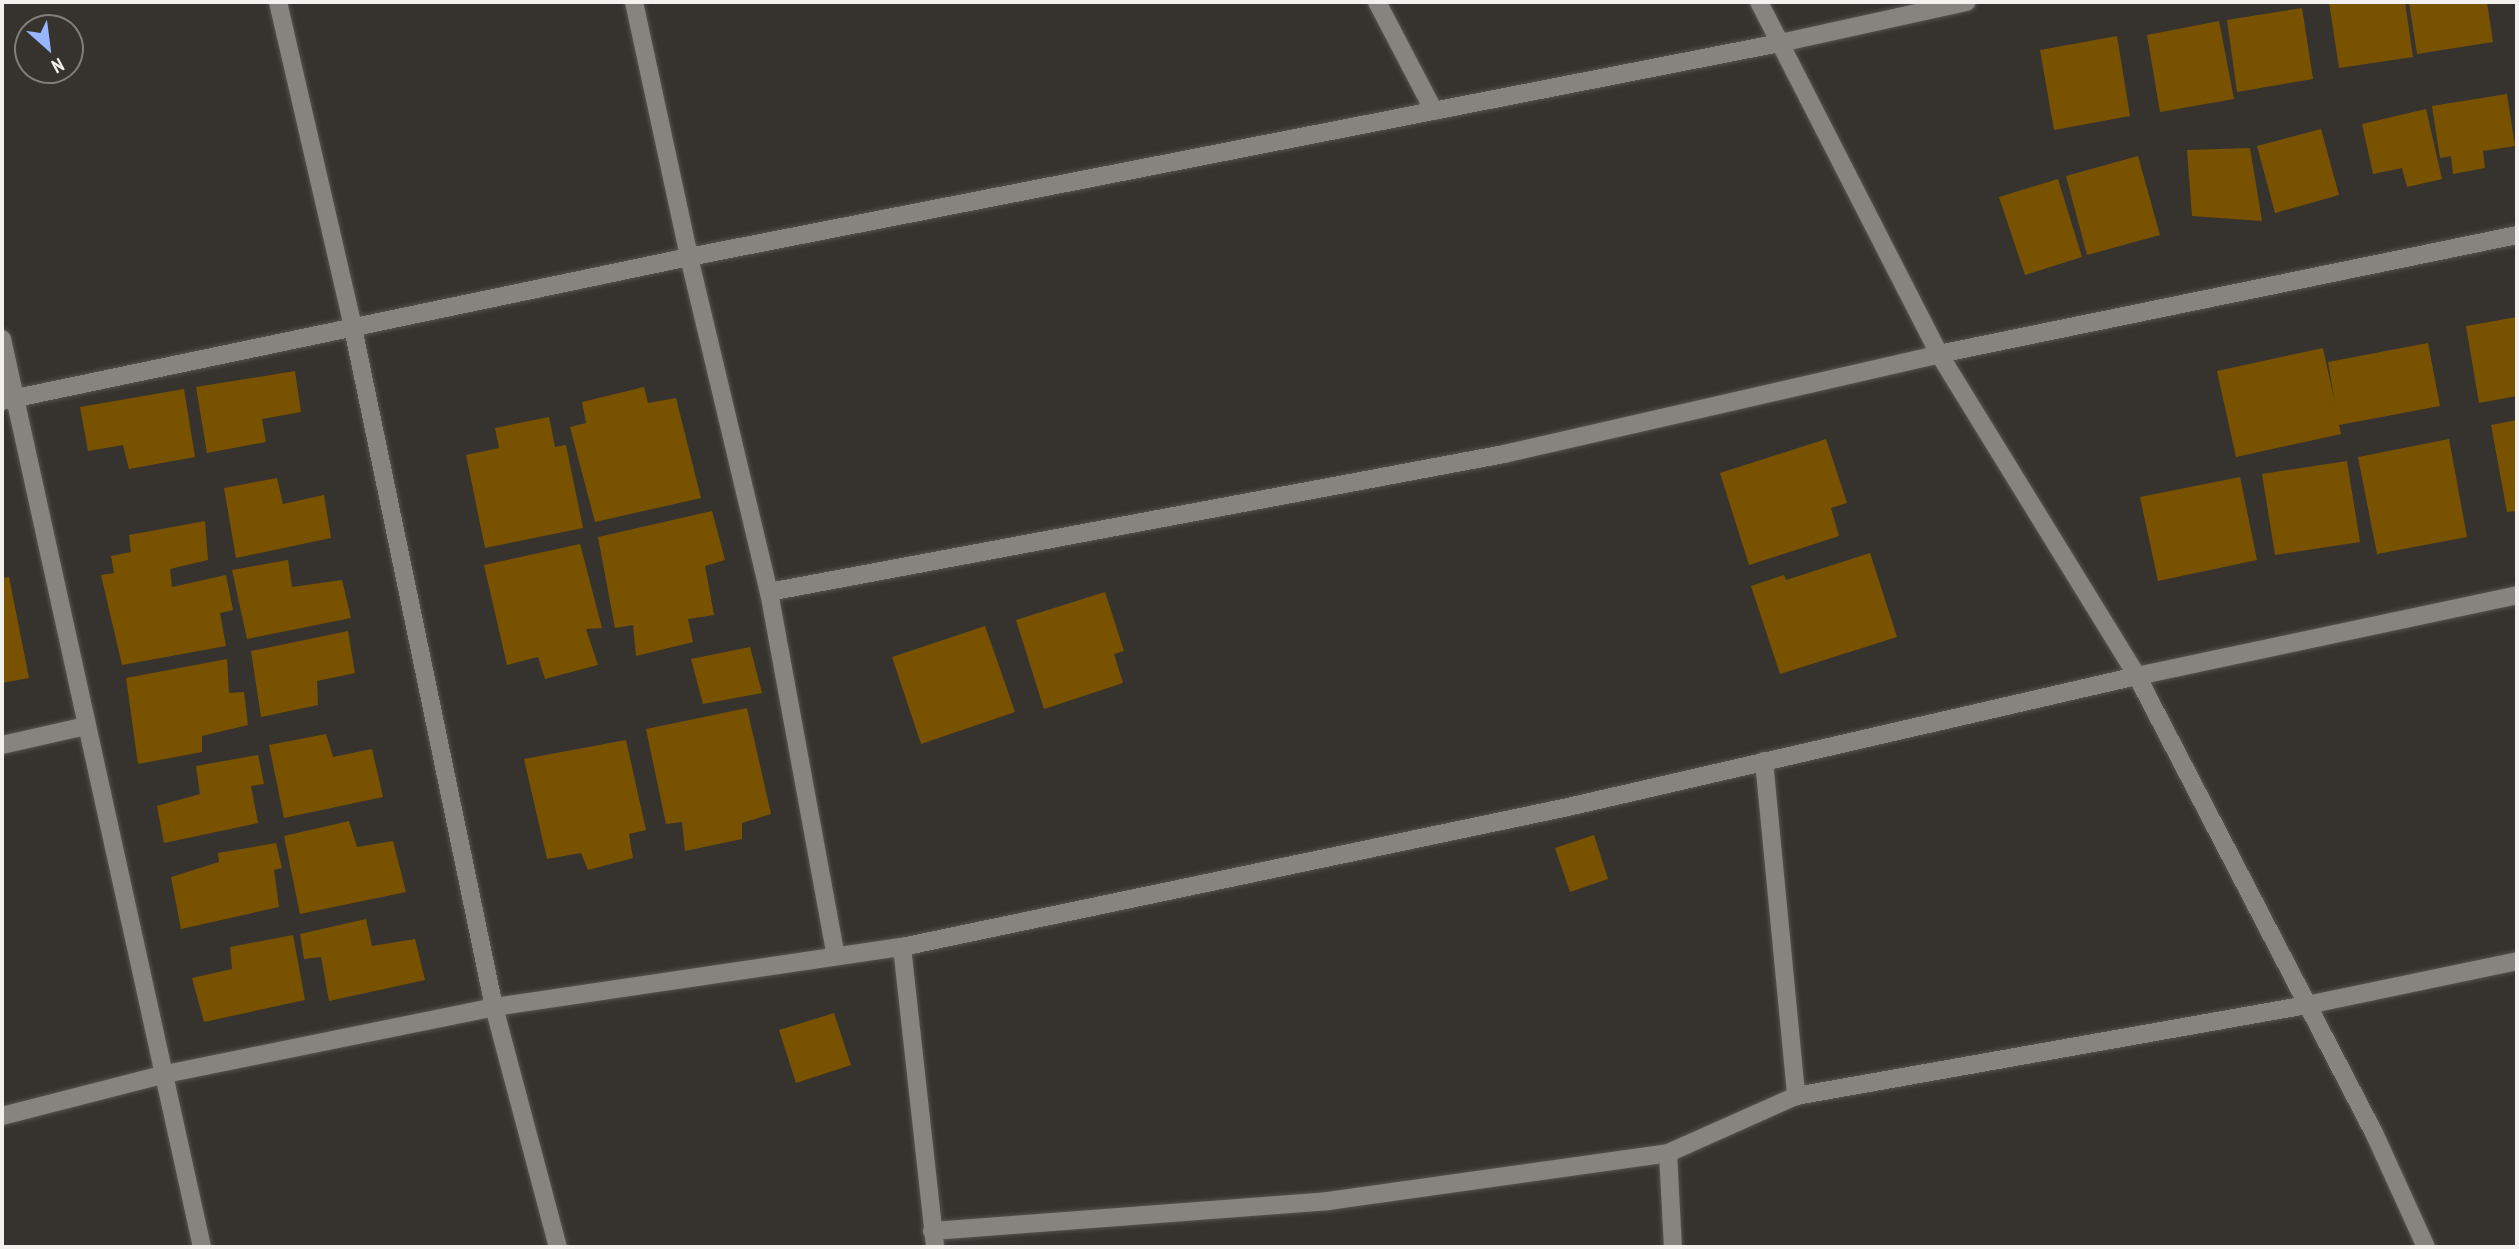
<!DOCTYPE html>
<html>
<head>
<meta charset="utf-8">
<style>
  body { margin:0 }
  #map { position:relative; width:2519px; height:1249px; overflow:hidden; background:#36332f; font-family:"PT Sans Narrow",sans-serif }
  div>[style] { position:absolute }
  .building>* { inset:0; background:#795200 }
  .roads { filter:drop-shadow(0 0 2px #55534f) drop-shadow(0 0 2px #55534f) }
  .street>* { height:18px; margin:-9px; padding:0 9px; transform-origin:9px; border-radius:9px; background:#87847f }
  span { translate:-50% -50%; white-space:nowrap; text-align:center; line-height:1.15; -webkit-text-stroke:5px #36332f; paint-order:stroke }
  .frame { position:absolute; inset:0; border:4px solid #f3f1ee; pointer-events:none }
  .north { position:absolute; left:14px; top:14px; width:70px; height:70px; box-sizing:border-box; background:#36332f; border:2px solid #827f7b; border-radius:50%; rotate:152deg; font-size:19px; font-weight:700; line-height:28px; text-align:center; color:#f3f1ee }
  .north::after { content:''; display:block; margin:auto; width:24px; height:32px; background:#97b6fd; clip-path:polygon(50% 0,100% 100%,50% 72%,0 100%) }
</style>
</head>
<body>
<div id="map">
  <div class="building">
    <i style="clip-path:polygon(2329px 2px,2405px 2px,2413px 57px,2339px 68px)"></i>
    <i style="clip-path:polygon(2409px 2px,2487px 2px,2493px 42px,2417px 54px)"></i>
    <i style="clip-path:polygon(2302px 8px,2313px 79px,2237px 92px,2227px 20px)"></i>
    <i style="clip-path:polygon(2219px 21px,2234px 99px,2160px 112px,2147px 35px)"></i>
    <i style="clip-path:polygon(2117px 36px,2130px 116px,2054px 130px,2040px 50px)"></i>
    <i style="clip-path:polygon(2507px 94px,2515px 146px,2483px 151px,2485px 168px,2453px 174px,2451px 156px,2440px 158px,2432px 106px)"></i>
    <i style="clip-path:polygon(2426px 109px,2442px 179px,2407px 187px,2402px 168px,2373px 174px,2362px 124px)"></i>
    <i style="clip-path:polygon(2321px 129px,2339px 195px,2275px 213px,2257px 146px)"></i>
    <i style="clip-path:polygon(2250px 148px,2262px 221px,2192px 216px,2187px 150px)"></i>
    <i style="clip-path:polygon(2138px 156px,2160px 235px,2087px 255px,2066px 176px)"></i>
    <i style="clip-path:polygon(2058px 179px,2082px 257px,2025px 275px,1999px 197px)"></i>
    <i style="clip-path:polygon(2517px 317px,2517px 396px,2479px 403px,2466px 326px)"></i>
    <i style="clip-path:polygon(2428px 343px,2440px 406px,2339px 425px,2341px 434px,2236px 457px,2217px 371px,2323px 348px,2335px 404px,2328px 362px)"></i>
    <i style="clip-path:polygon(295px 371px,301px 412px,262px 419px,266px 442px,207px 453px,196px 387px)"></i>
    <i style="clip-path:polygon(644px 387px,648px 403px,676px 398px,701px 498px,595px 522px,570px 427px,586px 423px,582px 402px)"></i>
    <i style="clip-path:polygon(184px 389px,195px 457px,129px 469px,123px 445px,88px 451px,80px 407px)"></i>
    <i style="clip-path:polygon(549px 417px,555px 447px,566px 445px,583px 528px,485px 548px,466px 455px,499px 448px,495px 428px)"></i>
    <i style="clip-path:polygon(2517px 420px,2517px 511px,2507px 512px,2491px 425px)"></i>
    <i style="clip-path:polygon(1826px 439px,1847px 503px,1831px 508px,1839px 536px,1749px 565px,1720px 473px)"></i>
    <i style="clip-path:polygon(2449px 439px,2467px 537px,2377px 554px,2358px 457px)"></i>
    <i style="clip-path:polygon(2347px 461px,2360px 542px,2275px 555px,2262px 474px)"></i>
    <i style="clip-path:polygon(2240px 477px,2257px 560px,2158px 581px,2140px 497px)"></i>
    <i style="clip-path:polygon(277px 478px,283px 504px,324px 495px,331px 538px,236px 558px,224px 488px)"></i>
    <i style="clip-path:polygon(712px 511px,725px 560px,705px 566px,714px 615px,688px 619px,693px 642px,636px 656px,633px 625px,615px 628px,598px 537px)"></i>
    <i style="clip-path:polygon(205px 521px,208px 560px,170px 569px,172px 587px,226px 575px,233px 610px,220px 613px,226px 646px,122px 665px,101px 575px,114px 573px,111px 556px,131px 552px,129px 535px)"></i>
    <i style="clip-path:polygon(580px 544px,602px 628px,586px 629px,598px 665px,545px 679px,538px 657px,507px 665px,484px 565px)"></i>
    <i style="clip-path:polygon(1870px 553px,1897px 637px,1780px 674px,1751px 586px,1784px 575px,1786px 580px)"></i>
    <i style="clip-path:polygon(288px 560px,292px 587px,342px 580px,351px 618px,247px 639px,232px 570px)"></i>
    <i style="clip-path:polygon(9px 577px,29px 678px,2px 683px,2px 578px)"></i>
    <i style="clip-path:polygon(1105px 592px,1124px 651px,1114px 654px,1123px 683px,1044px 709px,1016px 620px)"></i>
    <i style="clip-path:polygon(985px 626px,1015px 712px,921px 744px,892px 657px)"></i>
    <i style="clip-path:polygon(348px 631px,355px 673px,317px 681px,318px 705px,261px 717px,251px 651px)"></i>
    <i style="clip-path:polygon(750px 647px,762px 693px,703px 704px,691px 659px)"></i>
    <i style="clip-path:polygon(227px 659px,229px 693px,244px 692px,248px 725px,202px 736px,202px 752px,138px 764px,126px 678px)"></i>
    <i style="clip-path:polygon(747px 708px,771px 814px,742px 823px,742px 839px,685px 851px,682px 822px,666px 824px,646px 729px)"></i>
    <i style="clip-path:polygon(326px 734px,333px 757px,372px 749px,383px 797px,284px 818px,269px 745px)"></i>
    <i style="clip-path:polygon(626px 740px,646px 830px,629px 834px,633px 858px,588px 870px,581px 853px,547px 859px,524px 759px)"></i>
    <i style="clip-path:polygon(258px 755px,264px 784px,251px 786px,258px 823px,164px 843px,157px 806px,200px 794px,196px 766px)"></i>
    <i style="clip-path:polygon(349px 821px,357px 847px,393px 841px,406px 892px,300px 914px,284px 836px)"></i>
    <i style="clip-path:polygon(1594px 835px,1608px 879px,1570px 892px,1555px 848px)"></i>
    <i style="clip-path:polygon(276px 843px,282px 868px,274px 870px,279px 907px,181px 929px,171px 877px,219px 862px,218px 853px)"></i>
    <i style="clip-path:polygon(366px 919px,372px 946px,415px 939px,425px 980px,329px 1001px,321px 957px,304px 959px,300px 934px)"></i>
    <i style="clip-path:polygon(293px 935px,305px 1000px,204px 1022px,192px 978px,232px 969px,230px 947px)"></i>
    <i style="clip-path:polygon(834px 1013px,851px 1065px,796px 1083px,779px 1030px)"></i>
  </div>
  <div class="roads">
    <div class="street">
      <i style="left:278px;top:2px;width:335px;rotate:77deg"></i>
      <i style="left:353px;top:328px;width:693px;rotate:78.27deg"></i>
      <i style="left:494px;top:1007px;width:248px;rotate:75.1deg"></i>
      <i style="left:634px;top:2px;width:261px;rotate:77.8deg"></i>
      <i style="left:689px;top:257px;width:344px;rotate:76.6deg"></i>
      <i style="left:769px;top:592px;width:370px;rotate:79.6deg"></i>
      <i style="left:1377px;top:2px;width:123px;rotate:62.4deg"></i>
      <i style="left:1759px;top:2px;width:395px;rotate:62.9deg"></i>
      <i style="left:1939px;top:354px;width:378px;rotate:58.4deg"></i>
      <i style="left:2137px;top:676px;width:515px;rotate:62.59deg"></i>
      <i style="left:2374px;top:1133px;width:125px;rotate:65.5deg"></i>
      <i style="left:2px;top:339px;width:930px;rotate:77.58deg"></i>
      <i style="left:2px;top:401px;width:702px;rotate:-11.84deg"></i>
      <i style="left:689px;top:257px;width:1112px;rotate:-11.1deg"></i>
      <i style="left:1780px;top:43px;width:191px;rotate:-12.4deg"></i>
      <i style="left:769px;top:592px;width:748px;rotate:-10.63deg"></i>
      <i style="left:1504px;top:454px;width:446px;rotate:-12.9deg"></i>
      <i style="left:1939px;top:354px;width:590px;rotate:-11.63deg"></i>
      <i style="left:2px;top:745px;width:86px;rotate:-12.7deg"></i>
      <i style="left:1764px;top:761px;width:337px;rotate:84.5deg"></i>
      <i style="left:902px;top:947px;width:302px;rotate:83.7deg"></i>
      <i style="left:2px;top:1116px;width:169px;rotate:-14.4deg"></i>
      <i style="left:166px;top:1074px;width:335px;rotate:-11.5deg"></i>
      <i style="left:494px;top:1007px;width:412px;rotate:-8.4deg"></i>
      <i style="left:902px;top:947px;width:681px;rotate:-11.87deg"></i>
      <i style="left:1568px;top:807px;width:584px;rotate:-12.97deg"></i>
      <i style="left:2137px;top:676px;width:389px;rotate:-12deg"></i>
      <i style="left:1668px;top:1153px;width:94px;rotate:87deg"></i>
      <i style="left:932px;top:1231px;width:397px;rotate:-4.3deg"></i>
      <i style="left:1328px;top:1201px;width:343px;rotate:-8deg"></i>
      <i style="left:1668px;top:1153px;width:140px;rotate:-24deg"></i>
      <i style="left:1796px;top:1096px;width:519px;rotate:-10.1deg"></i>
      <i style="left:2307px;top:1005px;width:215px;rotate:-11.8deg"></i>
    </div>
  </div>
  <div class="frame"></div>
  <div class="north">N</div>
</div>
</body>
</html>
